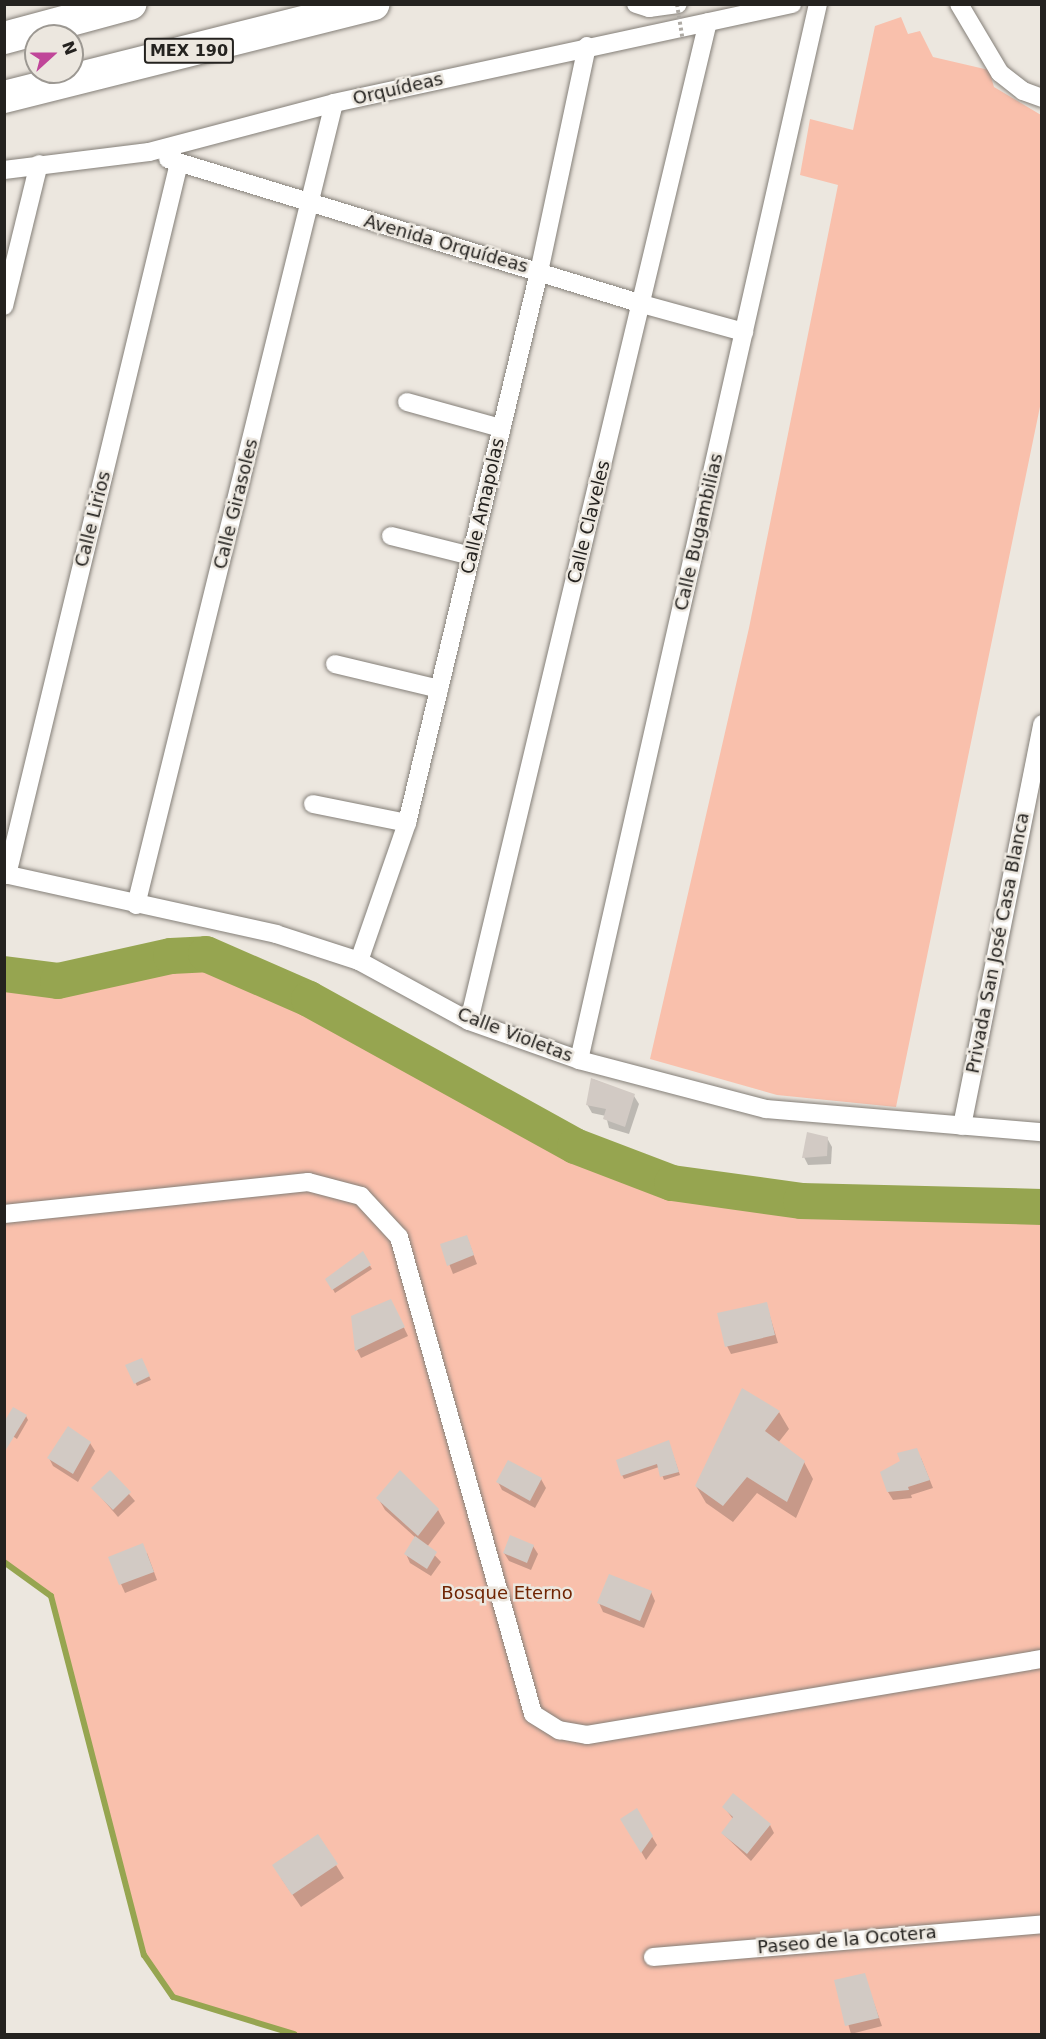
<!DOCTYPE html>
<html>
<head>
<meta charset="utf-8">
<style>
  body { margin:0 }
  #map { position:relative; width:1046px; height:2039px; overflow:hidden; background:#ece7df; font-family:"DejaVu Sans",sans-serif }
  div>[style] { position:absolute }
  .green>* { inset:0; background:#f9c0ac }
  .shadow>* { inset:0; background:#0003 }
  .stream>* { height:6px; margin:-3px; padding:0 3px; transform-origin:3px; border-radius:3px; background:#96a550 }
  .river>* { height:36px; margin:-18px; padding:0 18px; transform-origin:18px; border-radius:18px; background:#96a550 }
  .building>* { inset:0; background:#d2cac4 }
  .roads { filter:drop-shadow(0 0 2px #847f78) drop-shadow(0 0 2px #847f78) }
  .street>* { height:18px; margin:-9px; padding:0 9px; transform-origin:9px; border-radius:9px; background:#fff }
  .highway>* { height:32px; margin:-16px; padding:0 16px; transform-origin:16px; border-radius:16px; background:#fff }
  .path-bridge>* { height:4px; margin-top:-2px; transform-origin:0; background:repeating-linear-gradient(90deg,#ada9a3 0 3px,transparent 0 6px) }
  span { translate:-50% -50%; white-space:nowrap; text-align:center; line-height:1.15; -webkit-text-stroke:5px #ece7df; paint-order:stroke }
  .shield-label span { padding:2px 4px; background:#ece7df; border:2px solid; border-radius:4px; -webkit-text-stroke-width:0 }
  .shield-label { font-size:16px; color:#24221f; font-weight:700 }
  .street-label { font-size:18px; color:#24221f }
  .park-label { font-size:18px; color:#6f2503 }
  .frame { position:absolute; inset:0; border:6px solid #24221f; pointer-events:none }
  .north { position:absolute; left:24px; top:24px; width:60px; height:60px; box-sizing:border-box; background:#ece7df; border:2px solid #9c9892; border-radius:50%; rotate:69deg; font-size:16px; font-weight:700; line-height:24px; text-align:center; color:#24221f }
  .north::after { content:''; display:block; margin:auto; width:21px; height:27px; background:#c04699; clip-path:polygon(50% 0,100% 100%,50% 72%,0 100%) }
</style>
</head>
<body>
<div id="map">
  <div class="green">
    <i style="clip-path:polygon(901px 17px,908px 34px,920px 31px,933px 57px,989px 70px,994px 87px,1041px 115px,1042px 397px,896px 1107px,777px 1095px,650px 1059px,749px 628px,838px 185px,800px 175px,810px 119px,853px 130px,875px 26px)"></i>
    <i style="clip-path:polygon(206px 954px,309px 999px,575px 1146px,672px 1183px,801px 1201px,1041px 1207px,1041px 2034px,294px 2034px,173px 1997px,144px 1955px,51px 1596px,5px 1562px,5px 974px,58px 981px,171px 956px)"></i>
  </div>
  <div class="shadow">
    <i style="clip-path:polygon(593px 1079px,634px 1096px,639px 1104px,629px 1134px,609px 1128px,606px 1116px,592px 1113px,587px 1104px)"></i>
    <i style="clip-path:polygon(827px 1138px,832px 1147px,831px 1164px,808px 1165px,804px 1157px)"></i>
    <i style="clip-path:polygon(467px 1237px,477px 1264px,453px 1274px,442px 1245px)"></i>
    <i style="clip-path:polygon(362px 1253px,372px 1269px,335px 1293px,327px 1279px)"></i>
    <i style="clip-path:polygon(766px 1303px,778px 1343px,731px 1354px,727px 1346px)"></i>
    <i style="clip-path:polygon(395px 1309px,408px 1336px,361px 1358px,357px 1350px)"></i>
    <i style="clip-path:polygon(141px 1360px,151px 1380px,137px 1386px,127px 1366px)"></i>
    <i style="clip-path:polygon(779px 1412px,789px 1429px,778px 1443px,804px 1462px,813px 1479px,796px 1518px,757px 1493px,733px 1522px,706px 1503px,696px 1486px)"></i>
    <i style="clip-path:polygon(26px 1416px,28px 1420px,17px 1439px,5px 1431px)"></i>
    <i style="clip-path:polygon(90px 1443px,95px 1451px,78px 1482px,53px 1466px,49px 1458px)"></i>
    <i style="clip-path:polygon(670px 1446px,680px 1475px,664px 1480px,659px 1467px,624px 1479px,622px 1475px)"></i>
    <i style="clip-path:polygon(921px 1458px,933px 1488px,911px 1495px,912px 1498px,893px 1500px,888px 1492px)"></i>
    <i style="clip-path:polygon(110px 1472px,135px 1501px,118px 1517px,93px 1488px)"></i>
    <i style="clip-path:polygon(541px 1479px,546px 1488px,535px 1508px,502px 1490px,498px 1482px)"></i>
    <i style="clip-path:polygon(378px 1498px,438px 1510px,445px 1523px,427px 1547px,441px 1562px,431px 1576px,410px 1563px,406px 1554px,416px 1538px,385px 1510px)"></i>
    <i style="clip-path:polygon(533px 1546px,538px 1554px,531px 1570px,509px 1561px,504px 1553px)"></i>
    <i style="clip-path:polygon(147px 1553px,157px 1580px,125px 1593px,109px 1557px)"></i>
    <i style="clip-path:polygon(651px 1592px,655px 1601px,644px 1628px,603px 1612px,599px 1603px)"></i>
    <i style="clip-path:polygon(724px 1807px,770px 1825px,774px 1833px,751px 1861px,722px 1833px,733px 1819px)"></i>
    <i style="clip-path:polygon(636px 1810px,657px 1845px,646px 1860px,627px 1827px)"></i>
    <i style="clip-path:polygon(318px 1836px,344px 1878px,301px 1907px,281px 1878px)"></i>
    <i style="clip-path:polygon(864px 1975px,882px 2026px,851px 2034px,836px 1981px)"></i>
  </div>
  <div class="stream">
    <i style="left:4px;top:1562px;width:58px;rotate:35.9deg"></i>
    <i style="left:51px;top:1596px;width:371px;rotate:75.5deg"></i>
    <i style="left:144px;top:1955px;width:51px;rotate:55.4deg"></i>
    <i style="left:173px;top:1997px;width:127px;rotate:17deg"></i>
  </div>
  <div class="river">
    <i style="left:4px;top:974px;width:54px;rotate:7.4deg"></i>
    <i style="left:58px;top:981px;width:116px;rotate:-12.5deg"></i>
    <i style="left:171px;top:956px;width:35px;rotate:-3deg"></i>
    <i style="left:206px;top:954px;width:112px;rotate:23.6deg"></i>
    <i style="left:309px;top:999px;width:304px;rotate:28.9deg"></i>
    <i style="left:575px;top:1146px;width:104px;rotate:20.9deg"></i>
    <i style="left:672px;top:1183px;width:130px;rotate:7.9deg"></i>
    <i style="left:801px;top:1201px;width:241px;rotate:1.4deg"></i>
  </div>
  <div class="building">
    <i style="clip-path:polygon(591px 1078px,635px 1094px,625px 1127px,603px 1119px,606px 1109px,586px 1105px)"></i>
    <i style="clip-path:polygon(807px 1132px,828px 1137px,827px 1156px,802px 1158px)"></i>
    <i style="clip-path:polygon(467px 1235px,474px 1255px,447px 1266px,440px 1244px)"></i>
    <i style="clip-path:polygon(363px 1251px,371px 1265px,332px 1290px,325px 1279px)"></i>
    <i style="clip-path:polygon(391px 1299px,405px 1327px,355px 1351px,351px 1316px)"></i>
    <i style="clip-path:polygon(767px 1302px,775px 1335px,725px 1347px,717px 1313px)"></i>
    <i style="clip-path:polygon(142px 1358px,150px 1376px,134px 1384px,125px 1365px)"></i>
    <i style="clip-path:polygon(742px 1388px,780px 1411px,765px 1431px,805px 1461px,787px 1502px,747px 1477px,723px 1506px,695px 1486px)"></i>
    <i style="clip-path:polygon(13px 1407px,27px 1415px,4px 1453px,4px 1422px)"></i>
    <i style="clip-path:polygon(68px 1426px,91px 1442px,73px 1474px,47px 1458px)"></i>
    <i style="clip-path:polygon(669px 1440px,679px 1472px,660px 1477px,657px 1464px,621px 1476px,616px 1460px)"></i>
    <i style="clip-path:polygon(917px 1448px,930px 1480px,908px 1487px,909px 1490px,887px 1492px,880px 1472px,900px 1461px,897px 1453px)"></i>
    <i style="clip-path:polygon(508px 1460px,542px 1478px,530px 1501px,496px 1482px)"></i>
    <i style="clip-path:polygon(110px 1470px,131px 1492px,113px 1510px,91px 1488px)"></i>
    <i style="clip-path:polygon(400px 1470px,439px 1509px,418px 1536px,376px 1498px)"></i>
    <i style="clip-path:polygon(510px 1535px,534px 1545px,527px 1563px,503px 1553px)"></i>
    <i style="clip-path:polygon(415px 1536px,437px 1552px,427px 1569px,404px 1554px)"></i>
    <i style="clip-path:polygon(143px 1543px,154px 1572px,119px 1585px,108px 1557px)"></i>
    <i style="clip-path:polygon(609px 1574px,652px 1591px,640px 1621px,597px 1603px)"></i>
    <i style="clip-path:polygon(733px 1793px,771px 1824px,747px 1854px,721px 1833px,733px 1817px,722px 1807px)"></i>
    <i style="clip-path:polygon(637px 1808px,653px 1836px,641px 1853px,620px 1819px)"></i>
    <i style="clip-path:polygon(318px 1834px,338px 1864px,292px 1895px,272px 1865px)"></i>
    <i style="clip-path:polygon(865px 1973px,879px 2018px,845px 2026px,834px 1980px)"></i>
  </div>
  <div class="roads">
    <div class="street">
      <i style="left:636px;top:4px;width:14px;rotate:17deg"></i>
      <i style="left:649px;top:8px;width:29px;rotate:-8deg"></i>
      <i style="left:959px;top:4px;width:80px;rotate:59.3deg"></i>
      <i style="left:1000px;top:73px;width:29px;rotate:38deg"></i>
      <i style="left:1023px;top:91px;width:20px;rotate:20deg"></i>
      <i style="left:168px;top:159px;width:496px;rotate:17deg"></i>
      <i style="left:642px;top:304px;width:106px;rotate:15.4deg"></i>
      <i style="left:4px;top:170px;width:146px;rotate:-7.1deg"></i>
      <i style="left:149px;top:152px;width:191px;rotate:-14.8deg"></i>
      <i style="left:334px;top:103px;width:469px;rotate:-12.2deg"></i>
      <i style="left:4px;top:306px;width:146px;rotate:-76.2deg"></i>
      <i style="left:407px;top:402px;width:98px;rotate:15.5deg"></i>
      <i style="left:391px;top:536px;width:82px;rotate:14deg"></i>
      <i style="left:335px;top:664px;width:107px;rotate:13.5deg"></i>
      <i style="left:313px;top:804px;width:96px;rotate:11.4deg"></i>
      <i style="left:4px;top:874px;width:279px;rotate:12.4deg"></i>
      <i style="left:276px;top:934px;width:87px;rotate:18deg"></i>
      <i style="left:359px;top:961px;width:125px;rotate:28.6deg"></i>
      <i style="left:469px;top:1021px;width:117px;rotate:19.5deg"></i>
      <i style="left:579px;top:1060px;width:193px;rotate:14.7deg"></i>
      <i style="left:766px;top:1109px;width:277px;rotate:4.8deg"></i>
      <i style="left:7px;top:875px;width:732px;rotate:-76.42deg"></i>
      <i style="left:136px;top:905px;width:826px;rotate:-76.13deg"></i>
      <i style="left:359px;top:961px;width:146px;rotate:-70.8deg"></i>
      <i style="left:407px;top:823px;width:567px;rotate:-76.53deg"></i>
      <i style="left:539px;top:272px;width:231px;rotate:-78deg"></i>
      <i style="left:469px;top:1021px;width:1027px;rotate:-76.55deg"></i>
      <i style="left:579px;top:1060px;width:1083px;rotate:-77.25deg"></i>
      <i style="left:962px;top:1126px;width:410px;rotate:-78.7deg"></i>
      <i style="left:4px;top:1214px;width:306px;rotate:-6deg"></i>
      <i style="left:308px;top:1182px;width:55px;rotate:14.8deg"></i>
      <i style="left:361px;top:1196px;width:56px;rotate:47.2deg"></i>
      <i style="left:399px;top:1237px;width:495px;rotate:74.3deg"></i>
      <i style="left:533px;top:1714px;width:31px;rotate:32deg"></i>
      <i style="left:559px;top:1730px;width:28px;rotate:10deg"></i>
      <i style="left:587px;top:1735px;width:461px;rotate:-9.5deg"></i>
      <i style="left:653px;top:1957px;width:390px;rotate:-4.8deg"></i>
    </div>
    <div class="highway">
      <i style="left:4px;top:38px;width:131px;rotate:-15.1deg"></i>
      <i style="left:4px;top:97px;width:381px;rotate:-14.1deg"></i>
    </div>
  </div>
  <div class="path-bridge">
    <i style="left:677px;top:4px;width:36px;rotate:81deg"></i>
  </div>
  <div class="shield-label">
    <span style="left:189px;top:51px">MEX 190</span>
  </div>
  <div class="street-label">
    <span style="left:398px;top:89px;rotate:-13deg">Orquídeas</span>
    <span style="left:446px;top:244px;rotate:16deg">Avenida Orquídeas</span>
    <span style="left:236px;top:504px;rotate:-76deg">Calle Girasoles</span>
    <span style="left:483px;top:506px;rotate:-77deg">Calle Amapolas</span>
    <span style="left:93px;top:519px;rotate:-76deg">Calle Lirios</span>
    <span style="left:589px;top:522px;rotate:-76deg">Calle Claveles</span>
    <span style="left:699px;top:532px;rotate:-77deg">Calle Bugambilias</span>
    <span style="left:998px;top:943px;rotate:-79deg">Privada San José Casa Blanca</span>
    <span style="left:515px;top:1035px;rotate:21deg">Calle Violetas</span>
    <span style="left:847px;top:1940px;rotate:-5deg">Paseo de la Ocotera</span>
  </div>
  <div class="park-label">
    <span style="left:507px;top:1593px">Bosque Eterno</span>
  </div>
  <div class="frame"></div>
  <div class="north">N</div>
</div>
</body>
</html>
